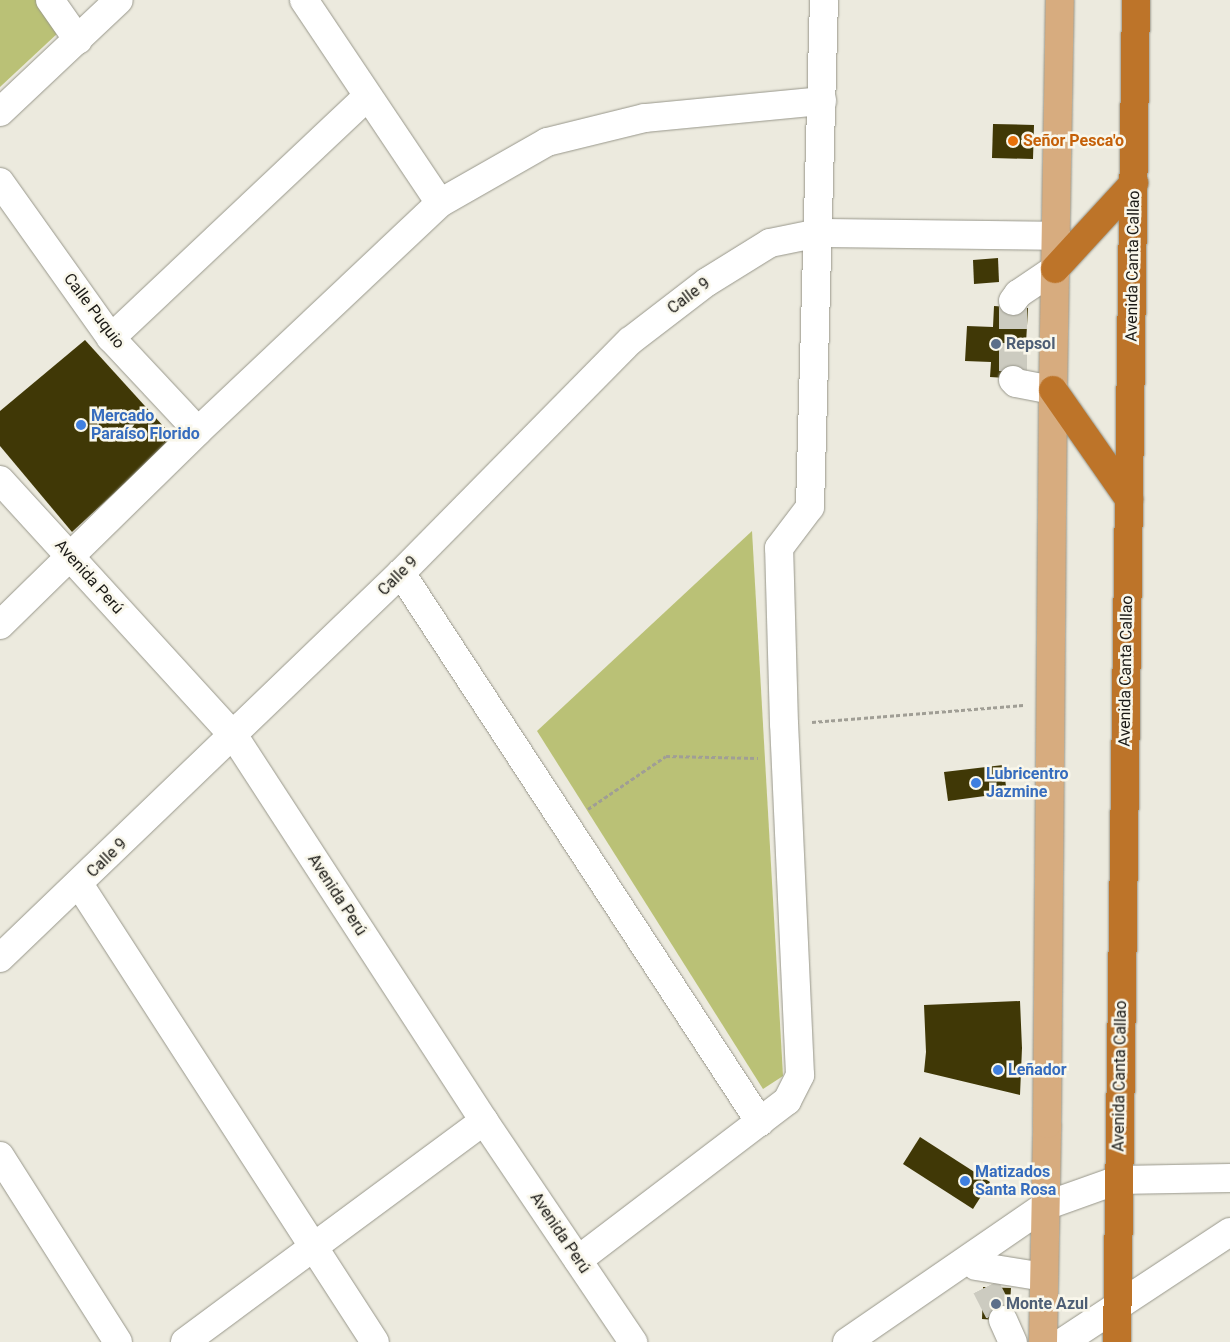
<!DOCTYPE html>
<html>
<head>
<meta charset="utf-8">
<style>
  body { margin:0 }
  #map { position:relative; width:1230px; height:1342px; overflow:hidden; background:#eceade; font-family:Roboto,sans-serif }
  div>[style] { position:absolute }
  .green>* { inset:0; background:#bac176 }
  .building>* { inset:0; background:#403806 }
  .minor-tunnel>* { height:28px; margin-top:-14px; transform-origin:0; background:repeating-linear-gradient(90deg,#cccbc0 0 28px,transparent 0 42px) }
  .path>* { height:3px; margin-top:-1.5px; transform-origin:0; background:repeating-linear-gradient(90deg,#a09e95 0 4px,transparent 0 6.5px) }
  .roads { filter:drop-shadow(0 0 1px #98978b) drop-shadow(0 0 1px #98978b) }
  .minor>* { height:28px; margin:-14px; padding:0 14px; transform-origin:14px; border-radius:14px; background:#fff }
  .major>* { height:28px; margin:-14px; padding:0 14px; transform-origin:14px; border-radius:14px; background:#d7ac7f }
  .highway>* { height:28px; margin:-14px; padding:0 14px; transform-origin:14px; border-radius:14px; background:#bd7429 }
  .dots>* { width:14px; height:14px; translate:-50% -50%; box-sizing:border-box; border:2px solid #f9f7eb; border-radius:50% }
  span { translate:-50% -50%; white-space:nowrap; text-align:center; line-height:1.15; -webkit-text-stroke:5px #f9f7eb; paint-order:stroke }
  .food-label { font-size:16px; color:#c56008; font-weight:700 }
  .left { translate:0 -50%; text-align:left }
  .street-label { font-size:16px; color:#1a1915 }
  .service-label { font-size:16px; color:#4e5e75; font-weight:700 }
  .shop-label { font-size:16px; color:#366cbe; font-weight:700 }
</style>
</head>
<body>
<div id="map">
  <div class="green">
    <i style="clip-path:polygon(0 0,38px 0,59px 32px,0 87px)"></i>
    <i style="clip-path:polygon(752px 531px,783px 1076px,763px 1089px,537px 731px)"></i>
  </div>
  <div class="building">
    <i style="clip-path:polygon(993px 124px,1034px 125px,1033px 159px,992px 158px)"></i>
    <i style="clip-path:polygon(998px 258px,999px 282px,974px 284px,973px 260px)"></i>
    <i style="clip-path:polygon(994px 306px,1028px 308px,1024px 379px,990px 377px,991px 362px,965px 361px,967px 326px,993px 327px)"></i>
    <i style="clip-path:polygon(85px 340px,174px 438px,72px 532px,0 446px,0 411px)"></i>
    <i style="clip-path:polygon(1003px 765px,1007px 793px,948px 801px,944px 772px)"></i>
    <i style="clip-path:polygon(1020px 1001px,1022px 1048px,1020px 1095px,924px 1072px,926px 1052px,924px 1005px)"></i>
    <i style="clip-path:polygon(920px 1137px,990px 1182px,973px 1209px,903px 1164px)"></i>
    <i style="clip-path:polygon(983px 1287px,1011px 1288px,1009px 1321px,982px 1319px)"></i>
  </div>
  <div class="minor-tunnel">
    <i style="left:1013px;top:301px;width:79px;rotate:90deg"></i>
    <i style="left:986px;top:1287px;width:37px;rotate:63deg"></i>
  </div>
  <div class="path">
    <i style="left:812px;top:722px;width:212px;rotate:-4.6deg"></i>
    <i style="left:588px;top:809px;width:94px;rotate:-34.2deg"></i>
    <i style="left:666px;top:756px;width:92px;rotate:1.2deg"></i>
  </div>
  <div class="roads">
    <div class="minor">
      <i style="left:50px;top:0;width:49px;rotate:55deg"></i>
      <i style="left:304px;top:0;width:244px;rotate:56.2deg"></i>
      <i style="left:0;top:112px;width:163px;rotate:-43.3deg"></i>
      <i style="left:0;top:182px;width:191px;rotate:54.6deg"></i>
      <i style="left:111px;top:338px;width:127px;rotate:46.9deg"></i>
      <i style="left:1013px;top:301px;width:9px;rotate:-54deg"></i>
      <i style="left:1018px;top:294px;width:45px;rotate:-34deg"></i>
      <i style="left:111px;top:338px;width:352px;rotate:-43.3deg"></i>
      <i style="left:1013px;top:380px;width:4px;rotate:45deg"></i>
      <i style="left:1016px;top:383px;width:38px;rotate:11deg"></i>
      <i style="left:0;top:480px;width:347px;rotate:47.6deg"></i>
      <i style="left:234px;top:736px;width:459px;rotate:57deg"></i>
      <i style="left:484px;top:1121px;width:267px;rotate:56deg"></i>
      <i style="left:401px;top:573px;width:656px;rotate:56.82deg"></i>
      <i style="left:0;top:625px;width:277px;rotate:-44.4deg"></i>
      <i style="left:198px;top:431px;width:332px;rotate:-43.3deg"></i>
      <i style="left:440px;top:203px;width:123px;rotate:-29.7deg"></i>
      <i style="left:547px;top:142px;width:101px;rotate:-13.8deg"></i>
      <i style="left:645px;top:118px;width:178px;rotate:-5.5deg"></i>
      <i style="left:79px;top:884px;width:545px;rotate:57.13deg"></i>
      <i style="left:0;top:958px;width:556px;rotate:-43.83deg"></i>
      <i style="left:401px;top:573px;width:326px;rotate:-45.4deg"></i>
      <i style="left:630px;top:341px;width:97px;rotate:-37.5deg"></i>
      <i style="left:707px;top:282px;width:74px;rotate:-31.8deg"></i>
      <i style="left:770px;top:243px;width:50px;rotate:-11.5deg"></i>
      <i style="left:819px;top:233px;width:237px;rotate:0.7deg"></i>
      <i style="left:0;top:1156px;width:220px;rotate:57.6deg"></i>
      <i style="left:578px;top:1260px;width:263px;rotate:-37.3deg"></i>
      <i style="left:787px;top:1101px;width:29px;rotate:-63deg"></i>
      <i style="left:800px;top:1075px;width:351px;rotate:-92.6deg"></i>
      <i style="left:784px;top:724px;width:176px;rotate:-91.6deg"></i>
      <i style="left:779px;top:548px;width:51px;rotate:-52.9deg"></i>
      <i style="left:810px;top:507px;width:507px;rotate:-88.42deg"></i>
      <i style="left:976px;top:1266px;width:69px;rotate:9.2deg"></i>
      <i style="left:1003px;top:1320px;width:24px;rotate:66deg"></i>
      <i style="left:185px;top:1342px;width:372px;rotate:-36.5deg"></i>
      <i style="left:847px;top:1342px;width:240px;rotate:-34.5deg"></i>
      <i style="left:1045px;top:1206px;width:77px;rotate:-19.6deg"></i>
      <i style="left:1118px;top:1180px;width:112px;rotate:-1deg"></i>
      <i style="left:1063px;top:1342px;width:200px;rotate:-33.4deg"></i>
    </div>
    <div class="major">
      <i style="left:1043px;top:1342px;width:218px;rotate:-88.9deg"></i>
      <i style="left:1047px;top:1124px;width:734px;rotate:-89.53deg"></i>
      <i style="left:1053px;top:390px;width:390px;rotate:-89deg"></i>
    </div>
    <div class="highway">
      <i style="left:1055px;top:269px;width:117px;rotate:-47.4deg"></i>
      <i style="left:1053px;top:390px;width:133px;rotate:55.1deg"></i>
      <i style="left:1117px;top:1342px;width:1342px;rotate:-89.19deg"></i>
    </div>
  </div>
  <div class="dots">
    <i style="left:1013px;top:141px;background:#e8710a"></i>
    <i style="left:996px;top:344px;background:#5c6f8a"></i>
    <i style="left:81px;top:425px;background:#3f7fe0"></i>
    <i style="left:976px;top:783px;background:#3f7fe0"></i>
    <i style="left:998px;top:1070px;background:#3f7fe0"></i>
    <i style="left:965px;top:1181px;background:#3f7fe0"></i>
    <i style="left:996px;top:1304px;background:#5c6f8a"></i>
  </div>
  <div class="food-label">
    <span class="left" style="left:1023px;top:141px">Señor Pesca'o</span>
  </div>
  <div class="street-label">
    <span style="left:1133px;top:266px;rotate:-89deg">Avenida Canta Callao</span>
    <span style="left:689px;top:296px;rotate:-37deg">Calle 9</span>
    <span style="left:94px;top:311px;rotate:53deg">Calle Puquio</span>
    <span style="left:398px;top:576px;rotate:-45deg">Calle 9</span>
    <span style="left:89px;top:577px;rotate:48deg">Avenida Perú</span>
    <span style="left:1126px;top:671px;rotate:-89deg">Avenida Canta Callao</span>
    <span style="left:107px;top:858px;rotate:-44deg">Calle 9</span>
    <span style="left:337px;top:895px;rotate:57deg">Avenida Perú</span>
    <span style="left:1120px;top:1076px;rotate:-89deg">Avenida Canta Callao</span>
    <span style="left:560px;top:1233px;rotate:56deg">Avenida Perú</span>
  </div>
  <div class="service-label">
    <span class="left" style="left:1006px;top:344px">Repsol</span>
    <span class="left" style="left:1006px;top:1304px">Monte Azul</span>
  </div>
  <div class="shop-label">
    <span class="left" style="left:91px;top:425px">Mercado<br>Paraíso Florido</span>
    <span class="left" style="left:986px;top:783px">Lubricentro<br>Jazmine</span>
    <span class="left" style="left:1008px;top:1070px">Leñador</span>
    <span class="left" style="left:975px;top:1181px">Matizados<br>Santa Rosa</span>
  </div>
</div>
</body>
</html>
